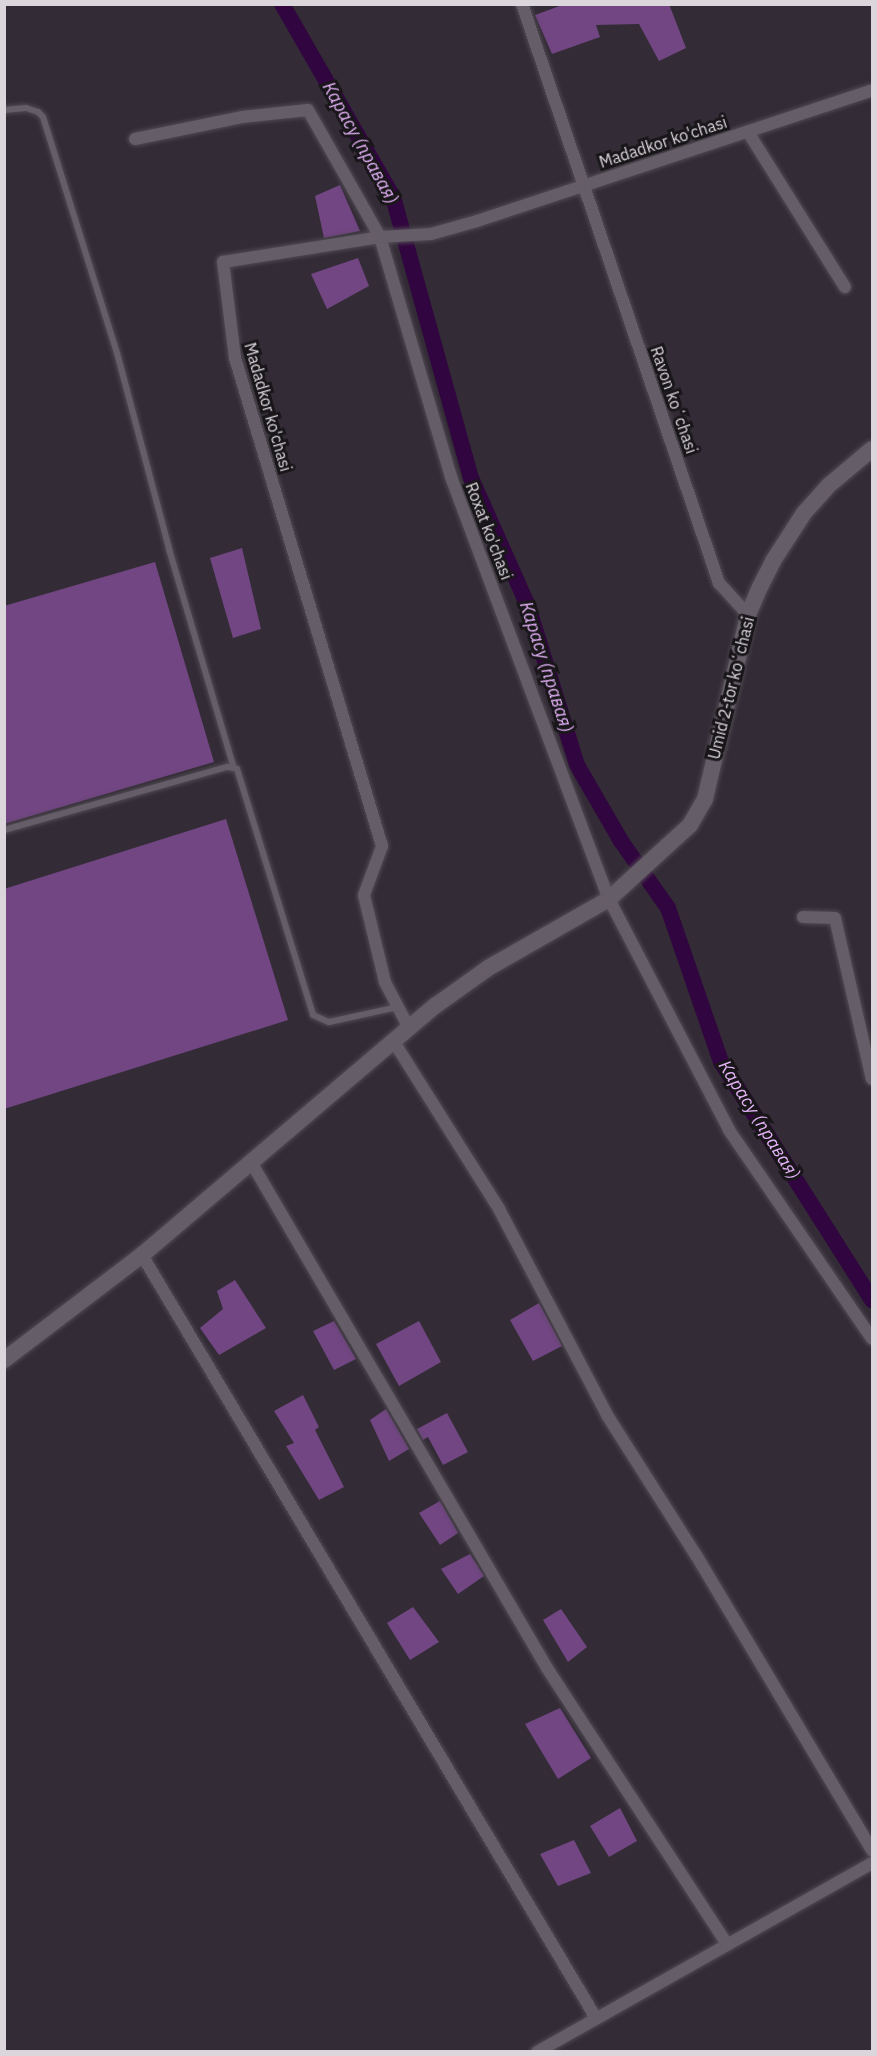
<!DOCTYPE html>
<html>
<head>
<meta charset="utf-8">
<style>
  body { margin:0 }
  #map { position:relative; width:877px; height:2056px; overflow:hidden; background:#332c36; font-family:"IBM Plex Sans",sans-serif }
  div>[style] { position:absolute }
  .canal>* { height:16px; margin:-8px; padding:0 8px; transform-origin:8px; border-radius:8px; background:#31053f }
  .building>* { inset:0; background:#714682 }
  .roads { filter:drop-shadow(0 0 2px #504a52) drop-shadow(0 0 2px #504a52) }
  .service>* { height:6px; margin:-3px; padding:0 3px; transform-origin:3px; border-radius:3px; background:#655d68 }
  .minor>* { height:12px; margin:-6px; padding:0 6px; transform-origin:6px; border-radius:6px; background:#655d68 }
  .secondary>* { height:16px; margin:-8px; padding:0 8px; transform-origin:8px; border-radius:8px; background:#655d68 }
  span { translate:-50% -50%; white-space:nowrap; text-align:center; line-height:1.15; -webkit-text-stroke:6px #19161a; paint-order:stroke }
  .street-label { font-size:16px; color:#dad6dc }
  .water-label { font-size:18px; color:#e6b4fa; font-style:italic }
  .frame { position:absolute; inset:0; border:6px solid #dad6dc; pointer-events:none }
</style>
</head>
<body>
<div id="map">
  <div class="canal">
    <i style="left:282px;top:4px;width:223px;rotate:60.1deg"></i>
    <i style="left:393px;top:197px;width:292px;rotate:74.5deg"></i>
    <i style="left:471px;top:478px;width:140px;rotate:66deg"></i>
    <i style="left:528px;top:606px;width:166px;rotate:72.9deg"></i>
    <i style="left:577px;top:765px;width:88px;rotate:59.9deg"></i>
    <i style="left:621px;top:841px;width:82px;rotate:55deg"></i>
    <i style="left:668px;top:908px;width:163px;rotate:71deg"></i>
    <i style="left:721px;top:1062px;width:282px;rotate:57.6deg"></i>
  </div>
  <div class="building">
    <i style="clip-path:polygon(565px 4px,669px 4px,686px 48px,659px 61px,639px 24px,596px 25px,600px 37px,552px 54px,535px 15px)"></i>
    <i style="clip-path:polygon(340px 185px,360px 231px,324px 238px,315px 196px)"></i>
    <i style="clip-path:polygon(358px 258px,369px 286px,327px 309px,311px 274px)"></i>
    <i style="clip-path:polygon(242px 548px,261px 629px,233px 638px,210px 558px)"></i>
    <i style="clip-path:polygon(155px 562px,214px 762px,4px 824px,4px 606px)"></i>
    <i style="clip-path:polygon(226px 819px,288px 1020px,4px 1109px,4px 889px)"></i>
    <i style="clip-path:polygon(235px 1280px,266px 1328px,219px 1355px,200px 1328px,223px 1309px,217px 1291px)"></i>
    <i style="clip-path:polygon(539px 1303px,562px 1346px,533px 1361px,510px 1320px)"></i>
    <i style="clip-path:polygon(334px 1321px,356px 1359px,334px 1370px,313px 1331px)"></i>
    <i style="clip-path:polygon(419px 1321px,441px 1362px,399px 1386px,376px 1344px)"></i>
    <i style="clip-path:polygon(303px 1395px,319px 1427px,315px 1430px,344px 1487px,319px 1500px,286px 1446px,294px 1443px,274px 1411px)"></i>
    <i style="clip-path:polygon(386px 1409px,409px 1449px,389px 1461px,370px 1420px)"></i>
    <i style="clip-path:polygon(447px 1413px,468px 1452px,443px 1465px,428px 1437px,423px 1440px,417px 1429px)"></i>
    <i style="clip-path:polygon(440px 1501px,458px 1533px,440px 1545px,419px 1513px)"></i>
    <i style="clip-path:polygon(470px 1554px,484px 1576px,458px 1594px,441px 1569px)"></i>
    <i style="clip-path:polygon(413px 1607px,439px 1642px,410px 1660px,387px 1623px)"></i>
    <i style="clip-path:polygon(561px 1609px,587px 1647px,568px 1662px,543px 1620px)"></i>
    <i style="clip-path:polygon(560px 1708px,591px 1758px,558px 1779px,525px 1724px)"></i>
    <i style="clip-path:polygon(620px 1808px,637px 1841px,609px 1857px,590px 1826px)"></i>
    <i style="clip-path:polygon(574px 1840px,591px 1873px,558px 1886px,540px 1854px)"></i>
  </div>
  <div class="roads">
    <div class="service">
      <i style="left:4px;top:110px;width:22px;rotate:-5deg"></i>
      <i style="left:26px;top:108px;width:13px;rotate:18deg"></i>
      <i style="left:38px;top:112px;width:7px;rotate:45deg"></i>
      <i style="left:43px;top:117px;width:247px;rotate:72.6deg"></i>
      <i style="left:117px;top:353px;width:203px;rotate:75.1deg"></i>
      <i style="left:169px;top:549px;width:228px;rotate:73.5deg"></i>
      <i style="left:4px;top:830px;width:232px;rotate:-15.8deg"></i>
      <i style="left:227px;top:767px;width:7px;rotate:8deg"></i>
      <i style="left:234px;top:768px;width:3px;rotate:18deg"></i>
      <i style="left:237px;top:769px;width:257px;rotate:72.8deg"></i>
      <i style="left:313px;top:1015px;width:17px;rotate:24deg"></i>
      <i style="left:329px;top:1022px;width:71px;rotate:-12.3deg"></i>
    </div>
    <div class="minor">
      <i style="left:522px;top:4px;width:612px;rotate:71.21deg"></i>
      <i style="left:719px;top:583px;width:43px;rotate:47.8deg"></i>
      <i style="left:748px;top:132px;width:183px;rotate:58deg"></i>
      <i style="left:135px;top:139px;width:109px;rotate:-11.6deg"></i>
      <i style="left:242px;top:117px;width:66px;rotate:-6.1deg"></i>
      <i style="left:308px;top:110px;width:146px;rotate:60.4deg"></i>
      <i style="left:380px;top:237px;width:250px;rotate:73.5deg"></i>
      <i style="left:451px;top:477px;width:451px;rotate:69.5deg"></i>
      <i style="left:609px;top:899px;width:260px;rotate:62.5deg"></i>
      <i style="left:729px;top:1130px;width:253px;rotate:55.6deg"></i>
      <i style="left:803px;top:917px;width:32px;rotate:2deg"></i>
      <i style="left:835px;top:918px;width:165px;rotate:77.1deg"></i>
      <i style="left:409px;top:1028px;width:52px;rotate:-117.6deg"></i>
      <i style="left:385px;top:982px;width:89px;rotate:-103.6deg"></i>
      <i style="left:364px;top:895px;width:52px;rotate:-69.8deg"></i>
      <i style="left:382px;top:846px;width:510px;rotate:-106.76deg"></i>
      <i style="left:235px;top:358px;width:97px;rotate:-97.1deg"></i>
      <i style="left:223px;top:262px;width:159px;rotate:-9deg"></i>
      <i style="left:380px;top:237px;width:51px;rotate:-3.4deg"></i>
      <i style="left:431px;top:234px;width:48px;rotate:-15.8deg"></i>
      <i style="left:477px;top:221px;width:416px;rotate:-18.3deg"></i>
      <i style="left:394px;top:1042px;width:197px;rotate:57.8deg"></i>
      <i style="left:499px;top:1209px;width:233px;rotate:62.3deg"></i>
      <i style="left:607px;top:1415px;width:166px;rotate:57.6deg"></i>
      <i style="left:696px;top:1555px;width:344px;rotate:59.2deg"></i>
      <i style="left:251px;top:1162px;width:586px;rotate:59.67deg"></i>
      <i style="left:547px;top:1668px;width:330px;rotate:56.9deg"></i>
      <i style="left:142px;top:1255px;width:888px;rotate:59.25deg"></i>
      <i style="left:537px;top:2052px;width:385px;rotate:-29.4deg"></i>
    </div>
    <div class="secondary">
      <i style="left:4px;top:1360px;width:173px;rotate:-37.3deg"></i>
      <i style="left:142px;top:1255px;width:385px;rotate:-40.4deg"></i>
      <i style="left:435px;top:1006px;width:65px;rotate:-35.6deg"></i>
      <i style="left:488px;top:968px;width:139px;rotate:-29.7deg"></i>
      <i style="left:609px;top:899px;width:110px;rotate:-42.4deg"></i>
      <i style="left:690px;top:825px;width:30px;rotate:-60deg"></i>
      <i style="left:705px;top:799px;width:189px;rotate:-76.8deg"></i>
      <i style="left:748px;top:615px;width:30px;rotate:-67deg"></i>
      <i style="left:760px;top:587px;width:29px;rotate:-63deg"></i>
      <i style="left:773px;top:561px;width:57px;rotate:-57.1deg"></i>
      <i style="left:804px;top:513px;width:36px;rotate:-48deg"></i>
      <i style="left:828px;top:486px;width:57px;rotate:-40.1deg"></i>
    </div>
  </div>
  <div class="street-label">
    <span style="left:663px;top:142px;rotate:-18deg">Madadkor ko'chasi</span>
    <span style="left:674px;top:400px;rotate:71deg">Ravon koʻchasi</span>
    <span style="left:268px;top:407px;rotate:74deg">Madadkor ko'chasi</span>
    <span style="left:489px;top:531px;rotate:69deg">Roxat ko'chasi</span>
    <span style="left:731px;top:688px;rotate:-76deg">Umid 2-tor koʻchasi</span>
  </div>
  <div class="water-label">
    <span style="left:360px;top:143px;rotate:61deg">Карасу (правая)</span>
    <span style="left:546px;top:667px;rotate:72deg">Карасу (правая)</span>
    <span style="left:759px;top:1120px;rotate:58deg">Карасу (правая)</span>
  </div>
  <div class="frame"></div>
</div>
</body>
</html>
